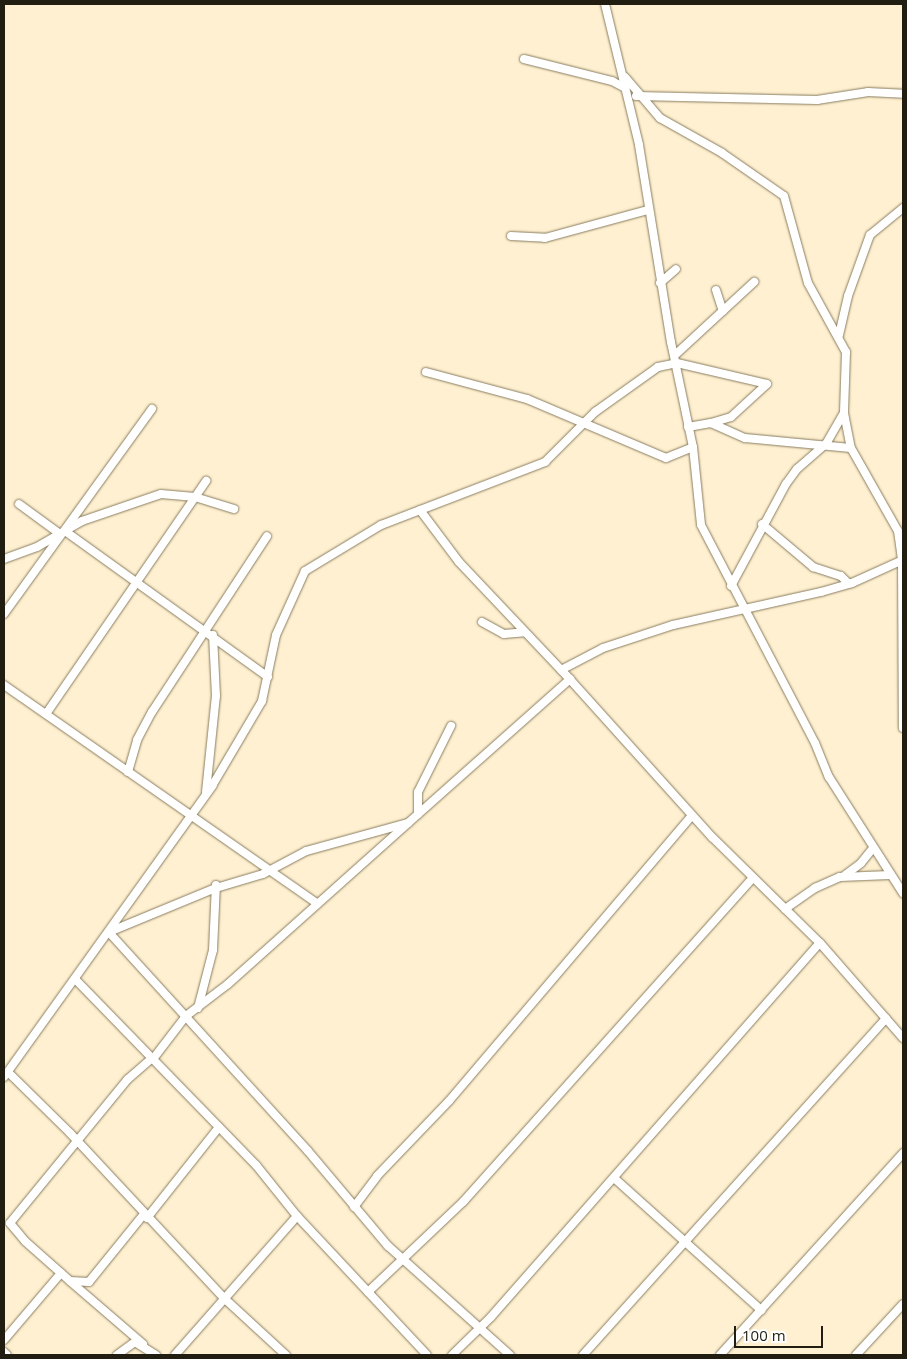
<!DOCTYPE html>
<html>
<head>
<meta charset="utf-8">
<style>
  body { margin:0 }
  #map { position:relative; width:907px; height:1359px; overflow:hidden; background:#fef0d0; font-family:"Open Sans",sans-serif }
  div>[style] { position:absolute }
  .roads { filter:drop-shadow(0 0 1px #897c5f) drop-shadow(0 0 1px #897c5f) }
  .minor>* { height:8px; margin:-4px; padding:0 4px; transform-origin:4px; border-radius:4px; background:#fff }
  span { translate:-50% -50%; white-space:nowrap; text-align:center; line-height:1.15; -webkit-text-stroke:4px #fefefe; paint-order:stroke }
  .frame { position:absolute; inset:0; border:5px solid #221d11; pointer-events:none }
  .scale { position:absolute; left:734px; top:1326px; width:89px; height:22px; box-sizing:border-box; border:2px solid #221d11; border-top:0; padding-left:6px; font-size:15px; line-height:18px; white-space:nowrap; color:#221d11; -webkit-text-stroke:4px #fefefe; paint-order:stroke }
</style>
</head>
<body>
<div id="map">
  <div class="roads">
    <div class="minor">
      <i style="left:605px;top:4px;width:145px;rotate:76.4deg"></i>
      <i style="left:639px;top:145px;width:200px;rotate:80.8deg"></i>
      <i style="left:671px;top:342px;width:107px;rotate:78.2deg"></i>
      <i style="left:693px;top:447px;width:78px;rotate:84.1deg"></i>
      <i style="left:701px;top:525px;width:246px;rotate:62.4deg"></i>
      <i style="left:815px;top:743px;width:37px;rotate:68deg"></i>
      <i style="left:829px;top:777px;width:138px;rotate:57.5deg"></i>
      <i style="left:524px;top:59px;width:91px;rotate:14deg"></i>
      <i style="left:612px;top:81px;width:15px;rotate:28deg"></i>
      <i style="left:625px;top:77px;width:54px;rotate:49.5deg"></i>
      <i style="left:660px;top:118px;width:71px;rotate:29.4deg"></i>
      <i style="left:722px;top:153px;width:75px;rotate:34.7deg"></i>
      <i style="left:784px;top:196px;width:90px;rotate:74.6deg"></i>
      <i style="left:808px;top:283px;width:79px;rotate:61.2deg"></i>
      <i style="left:846px;top:352px;width:61px;rotate:91.9deg"></i>
      <i style="left:844px;top:413px;width:36px;rotate:79deg"></i>
      <i style="left:851px;top:448px;width:95px;rotate:60.5deg"></i>
      <i style="left:898px;top:531px;width:30px;rotate:82deg"></i>
      <i style="left:902px;top:561px;width:167px;rotate:89.7deg"></i>
      <i style="left:636px;top:96px;width:181px;rotate:1.3deg"></i>
      <i style="left:817px;top:100px;width:52px;rotate:-8.9deg"></i>
      <i style="left:868px;top:92px;width:35px;rotate:3deg"></i>
      <i style="left:511px;top:236px;width:34px;rotate:3deg"></i>
      <i style="left:545px;top:238px;width:107px;rotate:-15.2deg"></i>
      <i style="left:660px;top:283px;width:21px;rotate:-41deg"></i>
      <i style="left:716px;top:290px;width:22px;rotate:72deg"></i>
      <i style="left:839px;top:335px;width:40px;rotate:-77deg"></i>
      <i style="left:848px;top:296px;width:65px;rotate:-70.2deg"></i>
      <i style="left:870px;top:235px;width:43px;rotate:-39.3deg"></i>
      <i style="left:675px;top:355px;width:108px;rotate:-42.7deg"></i>
      <i style="left:426px;top:372px;width:105px;rotate:15deg"></i>
      <i style="left:527px;top:399px;width:151px;rotate:23deg"></i>
      <i style="left:666px;top:458px;width:29px;rotate:-22deg"></i>
      <i style="left:688px;top:427px;width:23px;rotate:-10deg"></i>
      <i style="left:711px;top:423px;width:37px;rotate:24deg"></i>
      <i style="left:745px;top:438px;width:106px;rotate:5.4deg"></i>
      <i style="left:19px;top:504px;width:51px;rotate:36.2deg"></i>
      <i style="left:420px;top:510px;width:65px;rotate:53.1deg"></i>
      <i style="left:459px;top:562px;width:156px;rotate:46.6deg"></i>
      <i style="left:566px;top:675px;width:219px;rotate:48deg"></i>
      <i style="left:713px;top:838px;width:150px;rotate:44.5deg"></i>
      <i style="left:820px;top:943px;width:126px;rotate:48.9deg"></i>
      <i style="left:762px;top:524px;width:67px;rotate:40.1deg"></i>
      <i style="left:813px;top:567px;width:29px;rotate:18deg"></i>
      <i style="left:841px;top:576px;width:11px;rotate:45deg"></i>
      <i style="left:65px;top:531px;width:250px;rotate:35.7deg"></i>
      <i style="left:4px;top:559px;width:35px;rotate:-20deg"></i>
      <i style="left:37px;top:547px;width:52px;rotate:-30deg"></i>
      <i style="left:82px;top:521px;width:83px;rotate:-18.9deg"></i>
      <i style="left:161px;top:494px;width:34px;rotate:5deg"></i>
      <i style="left:195px;top:497px;width:41px;rotate:17.1deg"></i>
      <i style="left:731px;top:586px;width:116px;rotate:-61.7deg"></i>
      <i style="left:786px;top:484px;width:19px;rotate:-54deg"></i>
      <i style="left:797px;top:469px;width:38px;rotate:-41deg"></i>
      <i style="left:826px;top:444px;width:36px;rotate:-60deg"></i>
      <i style="left:4px;top:614px;width:253px;rotate:-54.2deg"></i>
      <i style="left:482px;top:622px;width:25px;rotate:29deg"></i>
      <i style="left:504px;top:634px;width:21px;rotate:-5deg"></i>
      <i style="left:561px;top:670px;width:47px;rotate:-27.6deg"></i>
      <i style="left:603px;top:648px;width:74px;rotate:-18.2deg"></i>
      <i style="left:673px;top:625px;width:152px;rotate:-12.6deg"></i>
      <i style="left:821px;top:592px;width:32px;rotate:-16deg"></i>
      <i style="left:852px;top:583px;width:56px;rotate:-24.3deg"></i>
      <i style="left:4px;top:685px;width:381px;rotate:34.9deg"></i>
      <i style="left:46px;top:714px;width:283px;rotate:-55.5deg"></i>
      <i style="left:128px;top:772px;width:33px;rotate:-74deg"></i>
      <i style="left:137px;top:740px;width:32px;rotate:-62deg"></i>
      <i style="left:152px;top:712px;width:210px;rotate:-56.8deg"></i>
      <i style="left:206px;top:792px;width:97px;rotate:-84.1deg"></i>
      <i style="left:216px;top:696px;width:61px;rotate:-92.8deg"></i>
      <i style="left:418px;top:814px;width:22px;rotate:-90deg"></i>
      <i style="left:418px;top:792px;width:74px;rotate:-63.4deg"></i>
      <i style="left:844px;top:876px;width:21px;rotate:-37deg"></i>
      <i style="left:861px;top:863px;width:19px;rotate:-51deg"></i>
      <i style="left:785px;top:909px;width:37px;rotate:-35deg"></i>
      <i style="left:815px;top:888px;width:27px;rotate:-24deg"></i>
      <i style="left:840px;top:877px;width:50px;rotate:-2.3deg"></i>
      <i style="left:75px;top:979px;width:260px;rotate:45.8deg"></i>
      <i style="left:256px;top:1165px;width:65px;rotate:51.2deg"></i>
      <i style="left:297px;top:1216px;width:190px;rotate:46.9deg"></i>
      <i style="left:198px;top:1008px;width:60px;rotate:-75.5deg"></i>
      <i style="left:213px;top:950px;width:65px;rotate:-87.4deg"></i>
      <i style="left:153px;top:1059px;width:54px;rotate:-52.5deg"></i>
      <i style="left:186px;top:1016px;width:53px;rotate:-37.3deg"></i>
      <i style="left:228px;top:984px;width:239px;rotate:-41.8deg"></i>
      <i style="left:8px;top:1072px;width:87px;rotate:44.5deg"></i>
      <i style="left:70px;top:1133px;width:227px;rotate:47deg"></i>
      <i style="left:225px;top:1299px;width:83px;rotate:42.6deg"></i>
      <i style="left:4px;top:1077px;width:358px;rotate:-54.4deg"></i>
      <i style="left:212px;top:786px;width:99px;rotate:-59.5deg"></i>
      <i style="left:262px;top:701px;width:67px;rotate:-78deg"></i>
      <i style="left:276px;top:635px;width:70px;rotate:-65.6deg"></i>
      <i style="left:305px;top:571px;width:89px;rotate:-31.2deg"></i>
      <i style="left:381px;top:525px;width:176px;rotate:-21deg"></i>
      <i style="left:545px;top:462px;width:71px;rotate:-45deg"></i>
      <i style="left:595px;top:412px;width:77px;rotate:-35.5deg"></i>
      <i style="left:658px;top:367px;width:19px;rotate:-12deg"></i>
      <i style="left:677px;top:363px;width:92px;rotate:13.1deg"></i>
      <i style="left:767px;top:384px;width:49px;rotate:137.5deg"></i>
      <i style="left:731px;top:417px;width:21px;rotate:163deg"></i>
      <i style="left:614px;top:1178px;width:198px;rotate:41.9deg"></i>
      <i style="left:354px;top:1207px;width:39px;rotate:-53deg"></i>
      <i style="left:377px;top:1176px;width:104px;rotate:-46.2deg"></i>
      <i style="left:449px;top:1101px;width:375px;rotate:-49.6deg"></i>
      <i style="left:144px;top:1214px;width:87px;rotate:129deg"></i>
      <i style="left:89px;top:1282px;width:19px;rotate:-177deg"></i>
      <i style="left:70px;top:1281px;width:60px;rotate:-138.4deg"></i>
      <i style="left:25px;top:1241px;width:23px;rotate:-130deg"></i>
      <i style="left:10px;top:1223px;width:186px;rotate:-50.7deg"></i>
      <i style="left:128px;top:1079px;width:32px;rotate:-41deg"></i>
      <i style="left:147px;top:1218px;width:116px;rotate:-51.6deg"></i>
      <i style="left:71px;top:1282px;width:95px;rotate:40.7deg"></i>
      <i style="left:368px;top:1292px;width:131px;rotate:-43.5deg"></i>
      <i style="left:463px;top:1202px;width:435px;rotate:-48.2deg"></i>
      <i style="left:4px;top:1340px;width:88px;rotate:-49.6deg"></i>
      <i style="left:4px;top:1352px;width:4px;rotate:45deg"></i>
      <i style="left:117px;top:1355px;width:22px;rotate:-36deg"></i>
      <i style="left:135px;top:1342px;width:25px;rotate:32deg"></i>
      <i style="left:175px;top:1355px;width:185px;rotate:-48.7deg"></i>
      <i style="left:452px;top:1355px;width:54px;rotate:-44.3deg"></i>
      <i style="left:491px;top:1317px;width:498px;rotate:-48.7deg"></i>
      <i style="left:510px;top:1355px;width:164px;rotate:-138.2deg"></i>
      <i style="left:388px;top:1246px;width:124px;rotate:-130.1deg"></i>
      <i style="left:308px;top:1151px;width:296px;rotate:-132.3deg"></i>
      <i style="left:109px;top:932px;width:116px;rotate:-22.4deg"></i>
      <i style="left:216px;top:888px;width:49px;rotate:-16.6deg"></i>
      <i style="left:263px;top:874px;width:49px;rotate:-28.1deg"></i>
      <i style="left:306px;top:851px;width:106px;rotate:-15.4deg"></i>
      <i style="left:408px;top:823px;width:217px;rotate:-41.6deg"></i>
      <i style="left:583px;top:1355px;width:453px;rotate:-48deg"></i>
      <i style="left:720px;top:1355px;width:273px;rotate:-47.8deg"></i>
      <i style="left:856px;top:1355px;width:69px;rotate:-47.3deg"></i>
    </div>
  </div>
  <div class="frame"></div>
  <div class="scale">100 m</div>
</div>
</body>
</html>
